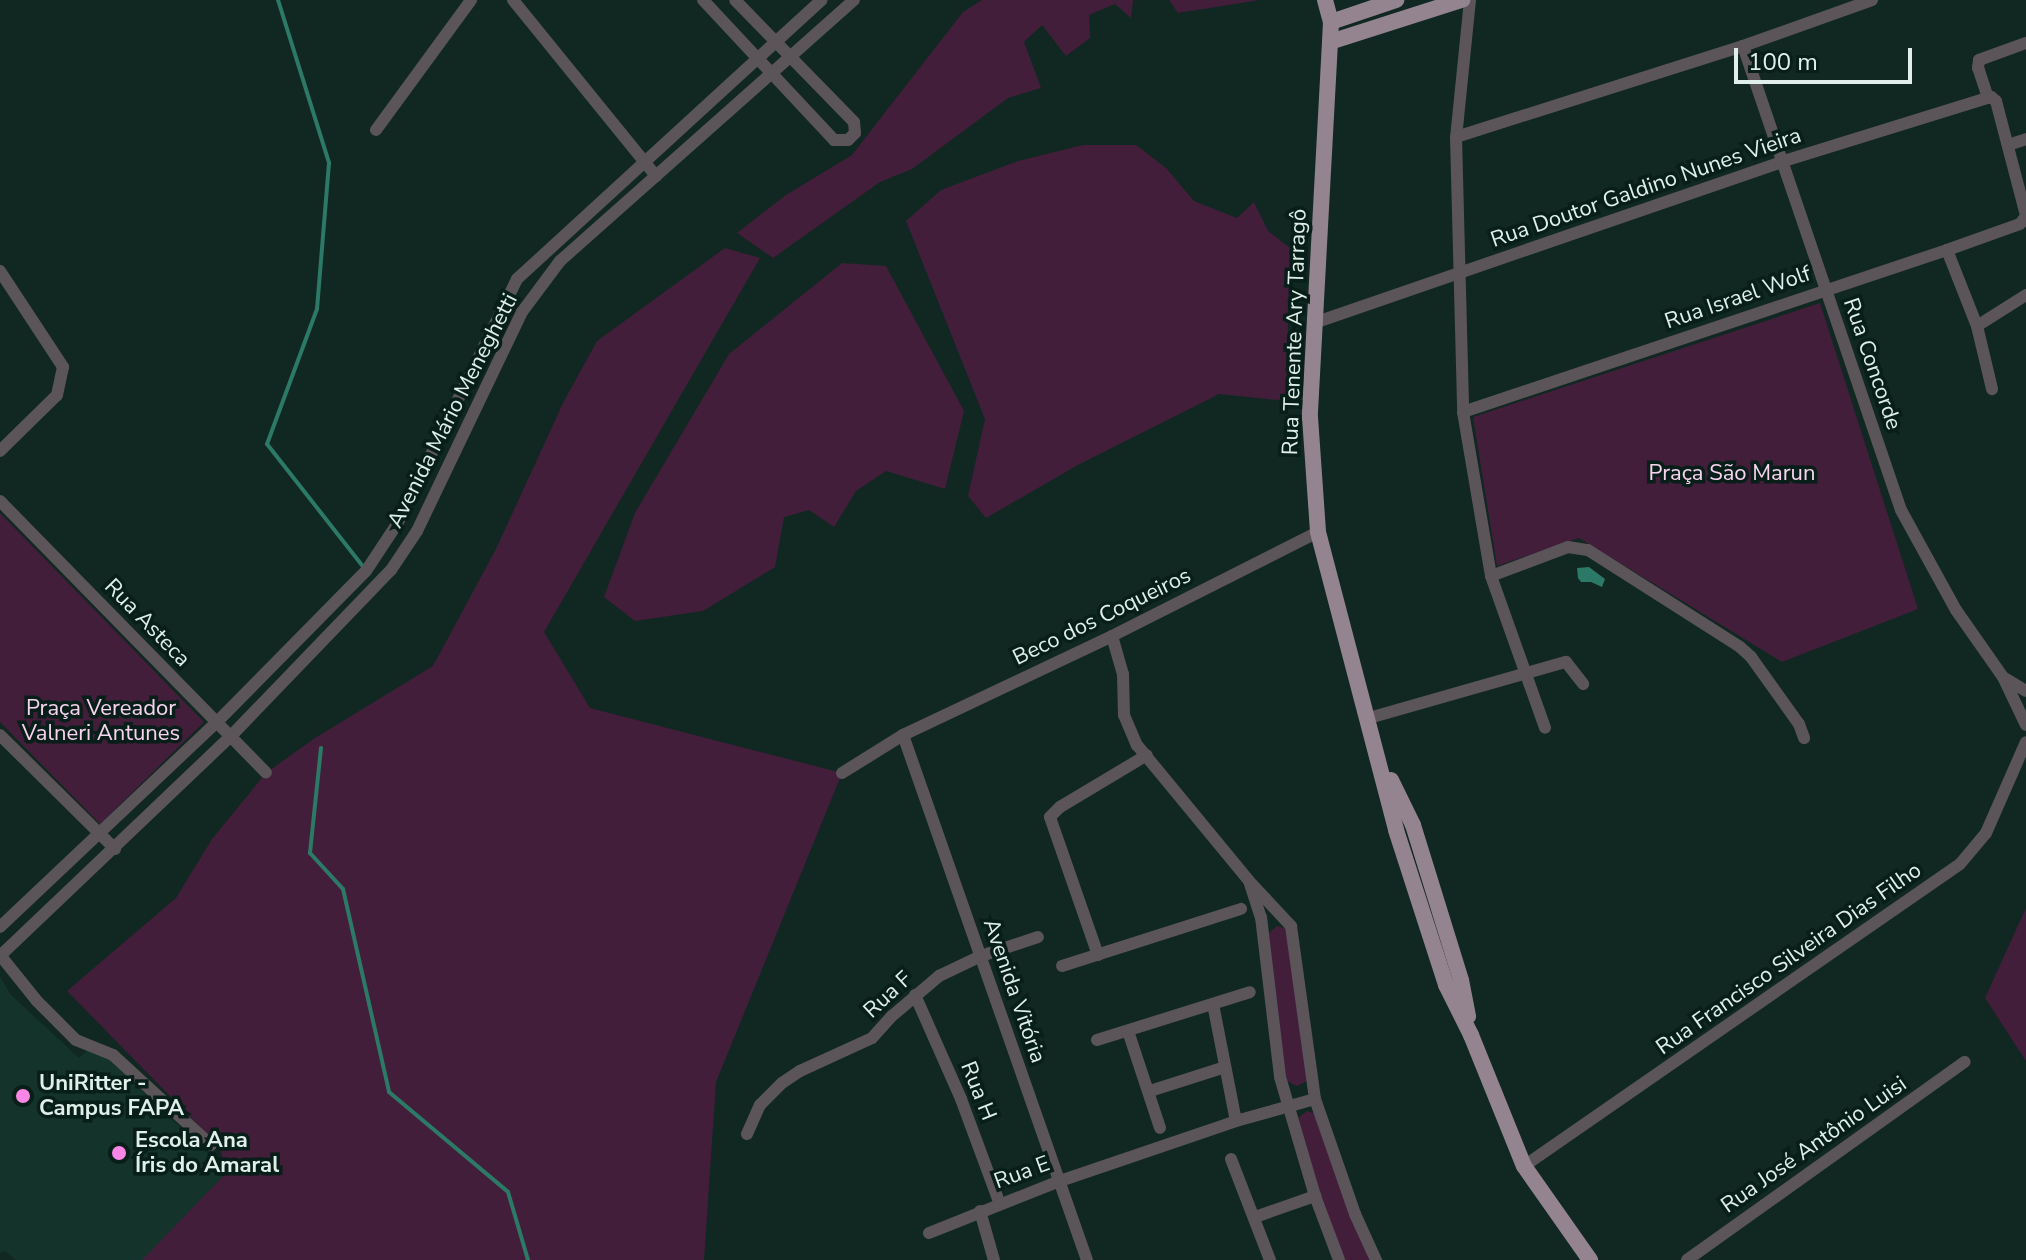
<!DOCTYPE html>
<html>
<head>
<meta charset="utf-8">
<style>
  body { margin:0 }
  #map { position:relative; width:2026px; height:1260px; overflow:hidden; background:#112721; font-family:"Nunito Sans",sans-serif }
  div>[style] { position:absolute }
  .built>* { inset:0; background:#14332b }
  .green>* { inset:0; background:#421e3b }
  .water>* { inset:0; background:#2b7966 }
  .stream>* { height:4px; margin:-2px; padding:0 2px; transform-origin:2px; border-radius:2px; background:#2b7966 }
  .minor>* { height:12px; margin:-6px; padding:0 6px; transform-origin:6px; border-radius:6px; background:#5b5459 }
  .major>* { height:16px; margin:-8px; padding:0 8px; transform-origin:8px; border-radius:8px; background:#948490 }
  .dots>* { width:22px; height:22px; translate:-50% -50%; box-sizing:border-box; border:4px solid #081e18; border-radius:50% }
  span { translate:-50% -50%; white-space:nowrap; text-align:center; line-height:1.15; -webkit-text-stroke:7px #081e18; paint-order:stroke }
  .street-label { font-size:22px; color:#e1efea }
  .park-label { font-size:22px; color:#f8d4ef }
  .poi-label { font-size:22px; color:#e1efea; font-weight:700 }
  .left { translate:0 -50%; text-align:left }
  .scale { position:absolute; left:1734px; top:48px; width:178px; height:36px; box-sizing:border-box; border:4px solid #e1efea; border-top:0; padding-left:10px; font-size:24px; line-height:28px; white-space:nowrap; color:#e1efea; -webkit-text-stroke:6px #081e18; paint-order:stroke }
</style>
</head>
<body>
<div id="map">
  <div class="built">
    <i style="clip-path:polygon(0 977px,11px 995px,79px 1058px,88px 1050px,108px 1058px,227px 1172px,144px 1260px,16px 1260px,5px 1251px,0 1253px)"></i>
  </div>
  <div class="green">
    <i style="clip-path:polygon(982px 0,1133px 0,1131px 18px,1115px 4px,1089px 15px,1090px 38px,1066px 56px,1042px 25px,1024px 42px,1041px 88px,1008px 98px,912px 169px,880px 182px,773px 258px,737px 233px,786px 195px,852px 155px,963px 12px)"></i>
    <i style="clip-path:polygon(1169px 0,1260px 0,1178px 13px)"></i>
    <i style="clip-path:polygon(1083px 145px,1136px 145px,1166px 168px,1194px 201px,1237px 218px,1254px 202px,1268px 231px,1290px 248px,1286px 401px,1219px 394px,1076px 466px,986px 518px,968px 496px,985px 419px,906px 221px,941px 190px,1018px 161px)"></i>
    <i style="clip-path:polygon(725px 248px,760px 258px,544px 632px,590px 708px,842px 773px,716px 1082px,704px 1260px,142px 1260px,227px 1172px,219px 1146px,67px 991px,176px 898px,212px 839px,266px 773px,315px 738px,433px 666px,496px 549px,564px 401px,597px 341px)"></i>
    <i style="clip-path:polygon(842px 263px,886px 266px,964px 411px,945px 489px,886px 471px,856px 491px,834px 527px,809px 510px,784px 517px,775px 567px,703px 611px,635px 621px,604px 597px,635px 513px,729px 354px)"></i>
    <i style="clip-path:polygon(1820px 303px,1918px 609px,1782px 662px,1579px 538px,1497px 566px,1473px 417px)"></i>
    <i style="clip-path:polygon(0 513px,204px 722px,100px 824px,0 722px)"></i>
    <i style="clip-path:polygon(2026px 908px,2026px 1061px,1985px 998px)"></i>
    <i style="clip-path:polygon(1277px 926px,1288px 929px,1307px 1081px,1297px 1086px,1287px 1081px,1281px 1052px,1269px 933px)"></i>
    <i style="clip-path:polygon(1307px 1111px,1314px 1113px,1369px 1260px,1344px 1260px,1328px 1223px,1298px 1118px)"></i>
  </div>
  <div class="water">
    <i style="clip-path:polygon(1589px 567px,1605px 579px,1602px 587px,1591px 582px,1581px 582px,1578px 578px,1577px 568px)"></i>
  </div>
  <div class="stream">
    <i style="left:278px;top:0;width:171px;rotate:72.6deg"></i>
    <i style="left:329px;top:163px;width:146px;rotate:94.7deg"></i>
    <i style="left:317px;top:309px;width:144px;rotate:110.3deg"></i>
    <i style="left:267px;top:444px;width:154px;rotate:51.9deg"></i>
    <i style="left:321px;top:748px;width:106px;rotate:96deg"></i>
    <i style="left:310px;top:853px;width:49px;rotate:47.5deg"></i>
    <i style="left:343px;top:889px;width:208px;rotate:77.2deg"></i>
    <i style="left:389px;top:1092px;width:155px;rotate:40deg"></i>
    <i style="left:508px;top:1192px;width:71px;rotate:73.6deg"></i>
  </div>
  <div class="minor">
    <i style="left:513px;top:0;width:227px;rotate:50.9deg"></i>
    <i style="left:703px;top:0;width:192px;rotate:46.9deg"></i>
    <i style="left:834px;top:140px;width:14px"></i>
    <i style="left:848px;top:140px;width:10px;rotate:-45deg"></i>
    <i style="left:855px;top:133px;width:11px;rotate:-95deg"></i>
    <i style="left:854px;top:122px;width:170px;rotate:-134.3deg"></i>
    <i style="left:1470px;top:0;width:138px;rotate:95.8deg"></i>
    <i style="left:1456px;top:137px;width:275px;rotate:88.5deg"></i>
    <i style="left:1463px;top:412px;width:166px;rotate:80.3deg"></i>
    <i style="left:1491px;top:576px;width:161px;rotate:70.4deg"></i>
    <i style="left:1743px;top:46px;width:490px;rotate:71.2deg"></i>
    <i style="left:1901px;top:510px;width:114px;rotate:61.2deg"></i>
    <i style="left:1956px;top:610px;width:82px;rotate:55deg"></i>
    <i style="left:2003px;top:677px;width:53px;rotate:64.4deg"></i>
    <i style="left:1988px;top:98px;width:32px;rotate:-108deg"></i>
    <i style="left:1978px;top:68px;width:8px;rotate:-83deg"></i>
    <i style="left:1979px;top:60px;width:50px;rotate:-19.9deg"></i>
    <i style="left:376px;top:130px;width:161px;rotate:-53.8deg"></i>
    <i style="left:1456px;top:137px;width:301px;rotate:-17.6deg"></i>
    <i style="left:1743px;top:46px;width:137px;rotate:-19.6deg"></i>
    <i style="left:2008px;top:145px;width:19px;rotate:-18deg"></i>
    <i style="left:1947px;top:250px;width:82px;rotate:68.5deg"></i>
    <i style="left:1977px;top:326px;width:65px;rotate:76.6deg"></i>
    <i style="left:0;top:271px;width:115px;rotate:56.7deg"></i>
    <i style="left:63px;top:367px;width:29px;rotate:102deg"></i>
    <i style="left:57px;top:395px;width:80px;rotate:135.5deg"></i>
    <i style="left:1314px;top:323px;width:497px;rotate:-19deg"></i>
    <i style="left:1784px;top:161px;width:217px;rotate:-17.2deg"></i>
    <i style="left:1991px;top:97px;width:6px;rotate:39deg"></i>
    <i style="left:1996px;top:101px;width:118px;rotate:75.3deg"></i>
    <i style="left:1977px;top:326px;width:58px;rotate:-32.3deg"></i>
    <i style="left:1463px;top:412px;width:510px;rotate:-18.51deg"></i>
    <i style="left:1947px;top:250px;width:77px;rotate:-19.6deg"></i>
    <i style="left:2020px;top:224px;width:10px;rotate:-53deg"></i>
    <i style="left:0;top:501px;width:380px;rotate:45.6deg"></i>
    <i style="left:1491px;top:576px;width:82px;rotate:-20.6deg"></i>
    <i style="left:1568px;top:547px;width:20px;rotate:9deg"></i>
    <i style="left:1588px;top:550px;width:180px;rotate:32.5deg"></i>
    <i style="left:1740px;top:647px;width:15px;rotate:42deg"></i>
    <i style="left:1751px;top:657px;width:82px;rotate:54.4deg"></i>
    <i style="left:1799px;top:724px;width:15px;rotate:70deg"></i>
    <i style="left:1112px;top:636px;width:40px;rotate:74deg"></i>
    <i style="left:1123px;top:674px;width:41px;rotate:88.6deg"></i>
    <i style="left:1124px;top:715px;width:33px;rotate:67deg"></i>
    <i style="left:1137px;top:745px;width:176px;rotate:50.5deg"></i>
    <i style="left:1249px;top:881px;width:62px;rotate:47deg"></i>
    <i style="left:1291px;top:926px;width:175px;rotate:82.1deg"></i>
    <i style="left:1315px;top:1099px;width:122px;rotate:70.8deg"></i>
    <i style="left:1355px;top:1214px;width:51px;rotate:65.5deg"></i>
    <i style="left:2006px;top:679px;width:23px;rotate:31deg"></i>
    <i style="left:1369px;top:718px;width:205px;rotate:-15.9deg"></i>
    <i style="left:1566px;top:662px;width:28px;rotate:52deg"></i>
    <i style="left:0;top:735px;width:162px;rotate:44.7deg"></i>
    <i style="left:903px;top:735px;width:556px;rotate:70.69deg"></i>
    <i style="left:842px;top:773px;width:72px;rotate:-31.9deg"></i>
    <i style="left:903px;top:735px;width:231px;rotate:-25.3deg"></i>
    <i style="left:1112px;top:636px;width:231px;rotate:-26.8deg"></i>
    <i style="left:1250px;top:884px;width:35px;rotate:72deg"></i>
    <i style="left:1261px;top:917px;width:161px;rotate:83.2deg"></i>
    <i style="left:1280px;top:1077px;width:124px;rotate:73.6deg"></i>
    <i style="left:1315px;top:1196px;width:68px;rotate:69.4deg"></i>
    <i style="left:0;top:927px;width:299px;rotate:-43.4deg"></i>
    <i style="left:217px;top:722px;width:212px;rotate:-45.4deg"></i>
    <i style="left:366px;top:571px;width:56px;rotate:-56.6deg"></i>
    <i style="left:397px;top:524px;width:273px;rotate:-63.9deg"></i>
    <i style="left:517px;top:279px;width:413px;rotate:-42.5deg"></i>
    <i style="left:0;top:955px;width:59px;rotate:51.2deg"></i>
    <i style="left:37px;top:1001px;width:55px;rotate:45deg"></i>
    <i style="left:76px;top:1040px;width:40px;rotate:22deg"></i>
    <i style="left:113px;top:1055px;width:133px;rotate:42.6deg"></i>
    <i style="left:1px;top:955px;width:318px;rotate:-43.6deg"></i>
    <i style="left:231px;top:736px;width:231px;rotate:-46.1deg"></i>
    <i style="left:391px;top:570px;width:47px;rotate:-56.3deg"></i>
    <i style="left:417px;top:531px;width:243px;rotate:-64.4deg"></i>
    <i style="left:522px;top:312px;width:64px;rotate:-53.3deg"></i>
    <i style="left:560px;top:261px;width:393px;rotate:-41.6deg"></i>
    <i style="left:1098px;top:955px;width:146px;rotate:-109.2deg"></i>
    <i style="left:1050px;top:817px;width:14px;rotate:-45deg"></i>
    <i style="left:1060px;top:807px;width:101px;rotate:-30.9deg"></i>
    <i style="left:1062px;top:966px;width:188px;rotate:-17.7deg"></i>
    <i style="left:915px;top:995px;width:114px;rotate:66.1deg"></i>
    <i style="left:961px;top:1099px;width:110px;rotate:69.7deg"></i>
    <i style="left:1213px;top:1004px;width:119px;rotate:78.9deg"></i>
    <i style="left:1128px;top:1031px;width:102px;rotate:71.7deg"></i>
    <i style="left:1097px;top:1040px;width:160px;rotate:-17.4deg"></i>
    <i style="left:1150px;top:1091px;width:79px;rotate:-17.7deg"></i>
    <i style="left:747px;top:1134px;width:32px;rotate:-66deg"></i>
    <i style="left:760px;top:1105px;width:31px;rotate:-45deg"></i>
    <i style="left:782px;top:1083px;width:22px;rotate:-34deg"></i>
    <i style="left:800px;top:1071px;width:79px;rotate:-24.6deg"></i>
    <i style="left:872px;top:1038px;width:30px;rotate:-48deg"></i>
    <i style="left:892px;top:1016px;width:62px;rotate:-40.4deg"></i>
    <i style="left:939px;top:976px;width:47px;rotate:-25.5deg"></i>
    <i style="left:981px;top:956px;width:60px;rotate:-18.4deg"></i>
    <i style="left:1231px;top:1159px;width:108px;rotate:68.9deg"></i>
    <i style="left:1524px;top:1166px;width:530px;rotate:-34.71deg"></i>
    <i style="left:1960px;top:864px;width:40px;rotate:-50deg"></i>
    <i style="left:1986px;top:833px;width:99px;rotate:-66.3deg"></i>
    <i style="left:980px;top:1211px;width:51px;rotate:74.1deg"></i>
    <i style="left:1255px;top:1217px;width:64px;rotate:-19.3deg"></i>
    <i style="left:929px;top:1233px;width:141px;rotate:-21.7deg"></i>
    <i style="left:1060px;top:1181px;width:186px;rotate:-18.8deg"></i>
    <i style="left:1236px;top:1121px;width:82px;rotate:-15.6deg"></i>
    <i style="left:1687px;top:1260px;width:341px;rotate:-35.5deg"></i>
  </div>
  <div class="major">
    <i style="left:1325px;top:0;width:23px;rotate:75deg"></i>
    <i style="left:1331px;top:22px;width:20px;rotate:93deg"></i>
    <i style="left:1330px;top:42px;width:376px;rotate:93.1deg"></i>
    <i style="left:1310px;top:417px;width:115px;rotate:86deg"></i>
    <i style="left:1318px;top:532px;width:308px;rotate:75.3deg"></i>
    <i style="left:1396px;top:830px;width:163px;rotate:72.1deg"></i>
    <i style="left:1446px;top:985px;width:56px;rotate:63.4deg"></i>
    <i style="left:1471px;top:1035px;width:141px;rotate:68deg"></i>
    <i style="left:1524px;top:1166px;width:115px;rotate:54.9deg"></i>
    <i style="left:1331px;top:22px;width:69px;rotate:-18.7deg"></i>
    <i style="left:1330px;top:42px;width:139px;rotate:-17.7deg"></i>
    <i style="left:1391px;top:780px;width:50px;rotate:63.9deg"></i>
    <i style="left:1413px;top:825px;width:162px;rotate:72.8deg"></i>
    <i style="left:1461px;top:980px;width:37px;rotate:79deg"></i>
  </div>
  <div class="dots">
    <i style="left:23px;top:1096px;background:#fb86e5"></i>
    <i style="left:119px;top:1153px;background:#fb86e5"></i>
  </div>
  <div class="street-label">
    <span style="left:1646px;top:188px;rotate:-19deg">Rua Doutor Galdino Nunes Vieira</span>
    <span style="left:1738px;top:298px;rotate:-19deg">Rua Israel Wolf</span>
    <span style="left:1295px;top:332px;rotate:-88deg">Rua Tenente Ary Tarragô</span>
    <span style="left:1872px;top:364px;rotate:71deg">Rua Concorde</span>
    <span style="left:453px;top:411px;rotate:-63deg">Avenida Mário Meneghetti</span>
    <span style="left:1102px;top:617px;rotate:-26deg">Beco dos Coqueiros</span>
    <span style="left:147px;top:623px;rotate:46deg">Rua Asteca</span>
    <span style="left:1789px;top:959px;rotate:-35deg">Rua Francisco Silveira Dias Filho</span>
    <span style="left:1014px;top:991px;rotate:71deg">Avenida Vitória</span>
    <span style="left:888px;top:995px;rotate:-43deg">Rua F</span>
    <span style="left:978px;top:1091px;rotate:68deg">Rua H</span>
    <span style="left:1814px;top:1145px;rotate:-35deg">Rua José Antônio Luisi</span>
    <span style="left:1022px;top:1173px;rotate:-20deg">Rua E</span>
  </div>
  <div class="park-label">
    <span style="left:1732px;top:474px">Praça São Marun</span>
    <span style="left:101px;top:721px">Praça Vereador<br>Valneri Antunes</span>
  </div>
  <div class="poi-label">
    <span class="left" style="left:39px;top:1096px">UniRitter -<br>Campus FAPA</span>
    <span class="left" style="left:135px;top:1153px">Escola Ana<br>Íris do Amaral</span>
  </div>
  <div class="scale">100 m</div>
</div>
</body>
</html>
